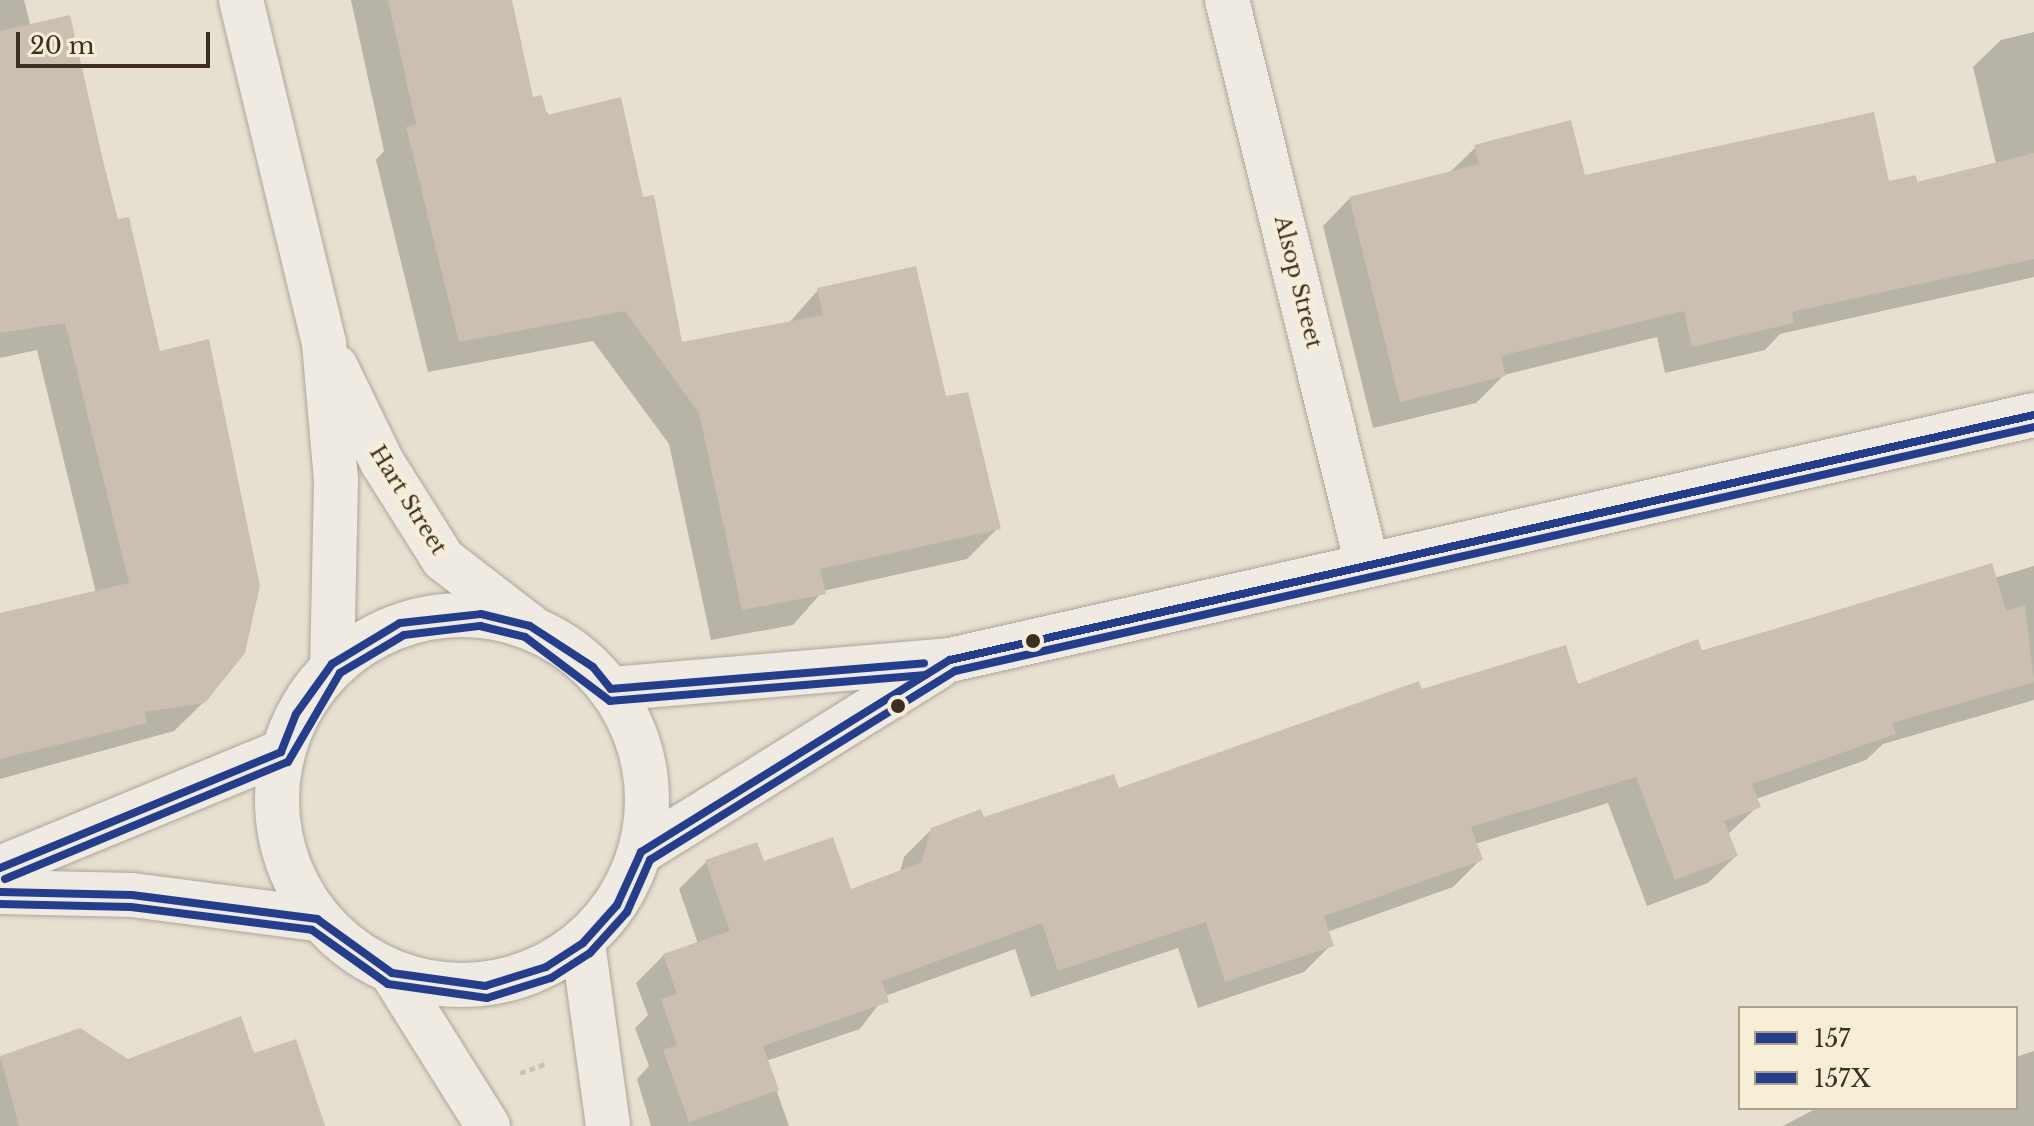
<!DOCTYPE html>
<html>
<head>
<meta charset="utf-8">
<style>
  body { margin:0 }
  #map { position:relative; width:2034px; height:1126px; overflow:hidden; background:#e7e0d1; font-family:"Libre Baskerville",serif }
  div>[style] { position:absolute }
  .shadow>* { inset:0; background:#0003 }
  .building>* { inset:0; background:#cbbfb2 }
  .path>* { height:5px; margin-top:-2.5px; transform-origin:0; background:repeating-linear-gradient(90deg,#c8c2b9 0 6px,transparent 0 10px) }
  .roads { filter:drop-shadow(0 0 2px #ada599) drop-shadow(0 0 2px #ada599) }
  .minor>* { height:44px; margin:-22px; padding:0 22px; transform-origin:22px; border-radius:22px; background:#efebe3 }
  .tertiary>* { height:44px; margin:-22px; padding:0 22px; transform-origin:22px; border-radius:22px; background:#efebe3 }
  .secondary>* { height:44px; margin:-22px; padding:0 22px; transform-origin:22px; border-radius:22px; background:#efebe3 }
  .secondary>.ring { margin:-22px; padding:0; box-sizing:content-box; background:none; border:44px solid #efebe3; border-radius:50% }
  .bus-1>* { height:8px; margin:-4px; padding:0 4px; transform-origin:4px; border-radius:4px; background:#243e8c }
  .bus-2>* { height:8px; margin:-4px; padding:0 4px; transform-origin:4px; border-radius:4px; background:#243e8c }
  .dots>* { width:22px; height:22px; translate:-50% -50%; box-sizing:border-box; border:4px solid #f7eed8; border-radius:50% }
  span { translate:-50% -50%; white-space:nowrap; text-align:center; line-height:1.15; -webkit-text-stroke:8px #f7eed8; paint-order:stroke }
  .street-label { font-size:22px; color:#3d2e20 }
  .legend { position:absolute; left:1738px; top:1006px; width:280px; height:104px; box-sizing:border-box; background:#f7eed8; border:2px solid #ada18e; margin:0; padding:10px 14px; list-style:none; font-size:24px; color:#3d2e20 }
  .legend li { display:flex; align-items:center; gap:16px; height:40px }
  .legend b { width:40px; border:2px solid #ada18e }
  .scale { position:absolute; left:16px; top:32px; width:194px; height:36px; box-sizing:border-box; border:4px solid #3d2e20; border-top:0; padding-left:10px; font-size:24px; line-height:28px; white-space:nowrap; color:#3d2e20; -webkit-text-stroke:6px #f7eed8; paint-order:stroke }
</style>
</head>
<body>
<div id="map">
  <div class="shadow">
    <i style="clip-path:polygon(0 0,24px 0,204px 702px,174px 731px,0 779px,0 616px,96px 593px,37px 350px,0 358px)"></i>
    <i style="clip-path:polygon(351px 0,510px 0,532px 99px,642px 200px,680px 344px,788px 324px,818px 290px,945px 399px,998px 528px,967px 559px,823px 591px,793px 625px,711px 640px,669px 444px,593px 341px,428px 372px,376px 160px,384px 151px)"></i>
    <i style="clip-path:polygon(2034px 32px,2034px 277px,1780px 334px,1765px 350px,1665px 373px,1657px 337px,1504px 375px,1476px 403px,1373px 428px,1323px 226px,1350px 198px,1448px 174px,1476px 147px,1583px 178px,1915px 184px,1996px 164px,1973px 67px,2001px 40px)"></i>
    <i style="clip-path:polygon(1991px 566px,1994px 578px,2034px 566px,2034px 700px,1883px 744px,1866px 760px,1756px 799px,1758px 806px,1727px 835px,1736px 856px,1708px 883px,1647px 906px,1608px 803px,1475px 844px,1480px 860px,1453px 887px,1327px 932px,1331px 945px,1304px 972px,1198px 1008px,1178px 948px,1031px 997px,1015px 949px,885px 996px,860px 1029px,766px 1061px,789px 1126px,651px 1126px,637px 1079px,649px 1066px,635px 1028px,648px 1015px,636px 983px,664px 955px,698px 944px,679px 889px,706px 862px,763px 863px,850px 892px,900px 872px,904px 857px,932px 829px,1118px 790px,1420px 692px,1577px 687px)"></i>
    <i style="clip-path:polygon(80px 1030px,128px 1061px,253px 1056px,295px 1041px,325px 1126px,0 1126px,0 1058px)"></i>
    <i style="clip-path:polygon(2034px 1051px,2034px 1126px,1783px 1126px,1817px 1108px,2016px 1108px,2016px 1057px)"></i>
  </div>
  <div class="building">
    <i style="clip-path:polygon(388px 0,512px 0,533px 97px,542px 95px,547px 115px,621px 97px,643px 197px,654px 195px,682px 342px,823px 315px,817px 288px,916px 266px,946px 396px,968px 392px,1001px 529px,820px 569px,826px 594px,742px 610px,699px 413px,625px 311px,459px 342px,406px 127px,416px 124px)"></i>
    <i style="clip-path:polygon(70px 15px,105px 169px,118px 219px,129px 217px,160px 351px,209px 339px,260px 586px,245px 653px,205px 703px,145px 712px,147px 723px,0 759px,0 613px,129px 583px,65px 323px,0 333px,0 31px)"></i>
    <i style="clip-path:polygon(1874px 112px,1889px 181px,1916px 175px,1917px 182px,2034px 153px,2034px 259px,1792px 312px,1794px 323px,1692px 347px,1684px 311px,1501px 356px,1506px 376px,1400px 402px,1349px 197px,1479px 164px,1474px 145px,1571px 120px,1585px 175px)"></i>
    <i style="clip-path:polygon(1992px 563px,2006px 611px,2025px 605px,2034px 682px,1892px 723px,1896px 734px,1752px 784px,1761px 807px,1724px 821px,1738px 856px,1675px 880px,1636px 777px,1471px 827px,1483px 860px,1324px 916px,1334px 946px,1225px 982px,1206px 922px,1058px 971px,1042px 923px,882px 981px,889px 1002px,763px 1046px,779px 1090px,689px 1122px,663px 1050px,677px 1045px,661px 999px,677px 994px,663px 954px,730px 931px,705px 860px,757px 842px,764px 861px,833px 837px,851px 889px,922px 862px,931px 828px,981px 809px,984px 817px,1114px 774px,1119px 788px,1419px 681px,1422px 689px,1566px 645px,1578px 684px,1698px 639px,1702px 651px)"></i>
    <i style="clip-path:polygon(241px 1016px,254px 1053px,296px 1039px,325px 1126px,19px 1126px,0 1056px,80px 1028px,128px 1059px)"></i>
  </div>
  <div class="path">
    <i style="left:520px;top:1073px;width:27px;rotate:-20deg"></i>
  </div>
  <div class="roads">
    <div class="minor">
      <i style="left:1227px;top:0;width:581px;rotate:76.06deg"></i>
    </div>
    <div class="tertiary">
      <i style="left:241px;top:0;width:353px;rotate:76.4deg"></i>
      <i style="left:324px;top:343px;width:138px;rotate:85deg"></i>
      <i style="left:336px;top:480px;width:184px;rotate:91.2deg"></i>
      <i style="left:336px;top:367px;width:106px;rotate:64.2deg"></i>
      <i style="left:382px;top:462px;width:115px;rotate:57.8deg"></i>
      <i style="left:443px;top:559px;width:110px;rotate:37.6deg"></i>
    </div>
    <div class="secondary">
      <i class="ring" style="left:277px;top:615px;width:326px;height:326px"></i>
      <i style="left:611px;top:689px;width:340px;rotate:-4.9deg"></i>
      <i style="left:950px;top:660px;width:1111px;rotate:-12.74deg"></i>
      <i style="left:641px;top:852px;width:350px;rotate:-31.9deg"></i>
      <i style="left:0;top:868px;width:304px;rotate:-22.4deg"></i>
      <i style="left:0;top:892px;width:132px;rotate:1.3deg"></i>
      <i style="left:132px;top:895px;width:187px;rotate:7.4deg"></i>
      <i style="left:583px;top:943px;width:185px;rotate:82.2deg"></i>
      <i style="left:392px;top:973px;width:181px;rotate:57.9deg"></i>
    </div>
  </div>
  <div class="bus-1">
    <i style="left:0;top:868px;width:304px;rotate:-22.4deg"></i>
    <i style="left:281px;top:752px;width:41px;rotate:-68.5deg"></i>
    <i style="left:296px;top:714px;width:62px;rotate:-54.2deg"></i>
    <i style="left:332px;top:664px;width:79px;rotate:-31.1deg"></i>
    <i style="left:400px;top:623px;width:81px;rotate:-6.3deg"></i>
    <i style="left:481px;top:614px;width:50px;rotate:13.8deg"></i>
    <i style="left:530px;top:626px;width:75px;rotate:33.1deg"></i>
    <i style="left:593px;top:667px;width:28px;rotate:51deg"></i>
    <i style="left:611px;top:689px;width:314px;rotate:-4.7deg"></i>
    <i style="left:0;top:892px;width:132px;rotate:1.3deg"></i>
    <i style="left:132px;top:895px;width:187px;rotate:7.4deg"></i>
    <i style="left:317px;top:919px;width:92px;rotate:35.8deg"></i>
    <i style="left:392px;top:973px;width:94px;rotate:8deg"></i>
    <i style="left:485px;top:986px;width:64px;rotate:-17.3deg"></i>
    <i style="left:546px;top:967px;width:44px;rotate:-33deg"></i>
    <i style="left:583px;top:943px;width:51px;rotate:-48.2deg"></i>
    <i style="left:617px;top:905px;width:58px;rotate:-65.6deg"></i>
    <i style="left:641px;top:852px;width:364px;rotate:-31.9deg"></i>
    <i style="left:950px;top:660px;width:1111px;rotate:-12.74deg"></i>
  </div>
  <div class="bus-2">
    <i style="left:5px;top:879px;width:306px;rotate:-22.5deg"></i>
    <i style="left:288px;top:762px;width:103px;rotate:-59.7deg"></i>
    <i style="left:340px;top:673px;width:74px;rotate:-30.7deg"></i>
    <i style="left:404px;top:635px;width:77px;rotate:-6.8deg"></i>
    <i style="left:480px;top:626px;width:46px;rotate:13.7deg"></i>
    <i style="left:525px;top:637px;width:106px;rotate:37deg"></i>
    <i style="left:610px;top:701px;width:316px;rotate:-4.7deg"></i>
    <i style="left:0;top:904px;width:131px;rotate:1.3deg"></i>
    <i style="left:131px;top:907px;width:182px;rotate:7.2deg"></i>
    <i style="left:312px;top:930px;width:93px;rotate:35.4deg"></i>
    <i style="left:388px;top:984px;width:100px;rotate:8deg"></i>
    <i style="left:487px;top:998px;width:67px;rotate:-17.4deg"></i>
    <i style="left:551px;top:978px;width:46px;rotate:-32.7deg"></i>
    <i style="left:590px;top:953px;width:55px;rotate:-47.9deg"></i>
    <i style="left:627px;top:912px;width:57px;rotate:-66.1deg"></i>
    <i style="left:650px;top:860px;width:359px;rotate:-31.8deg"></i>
    <i style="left:955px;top:671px;width:1106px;rotate:-12.74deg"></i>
  </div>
  <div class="dots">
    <i style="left:1033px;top:641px;background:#3d2e20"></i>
    <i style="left:898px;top:706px;background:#3d2e20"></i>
  </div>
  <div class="street-label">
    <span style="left:1298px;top:282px;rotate:76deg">Alsop Street</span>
    <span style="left:408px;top:500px;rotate:58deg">Hart Street</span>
  </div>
  <ul class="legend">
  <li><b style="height:10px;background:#243e8c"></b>157</li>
  <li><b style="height:10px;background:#243e8c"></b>157X</li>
  </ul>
  <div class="scale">20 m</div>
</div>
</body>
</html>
